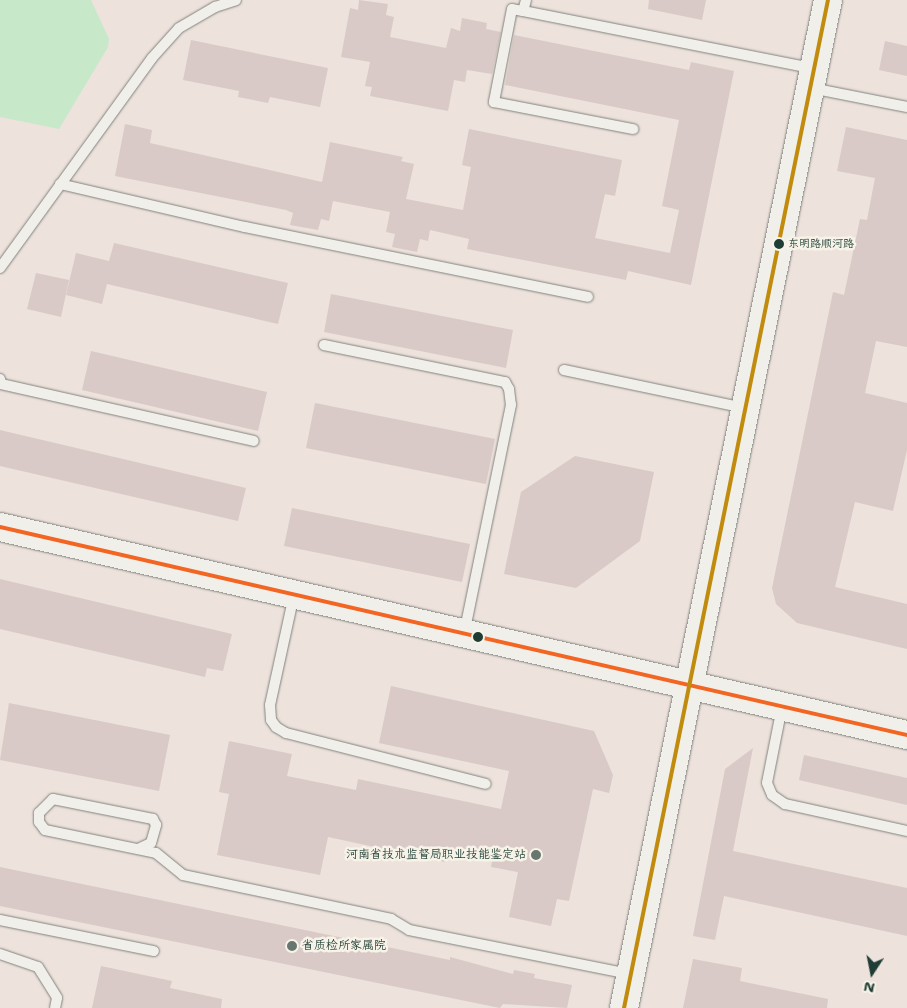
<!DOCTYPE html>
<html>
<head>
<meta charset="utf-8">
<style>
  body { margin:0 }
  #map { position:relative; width:907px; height:1008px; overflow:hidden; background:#ede2dc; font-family:"Shantell Sans","LXGW WenKai TC",sans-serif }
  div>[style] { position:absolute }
  .green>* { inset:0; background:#c7e8c9 }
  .building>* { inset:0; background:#d9cac7 }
  .roads { filter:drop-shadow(0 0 1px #81827d) drop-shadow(0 0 1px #81827d) }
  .lane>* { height:10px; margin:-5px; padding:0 5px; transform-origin:5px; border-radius:5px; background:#f1efea }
  .secondary>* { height:28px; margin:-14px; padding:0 14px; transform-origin:14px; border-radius:14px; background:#f1efea }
  .bus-1>* { height:4px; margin:-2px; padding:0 2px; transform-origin:2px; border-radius:2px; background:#f26522 }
  .bus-2>* { height:4px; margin:-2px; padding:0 2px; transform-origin:2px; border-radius:2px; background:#c18c0d }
  .dots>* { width:14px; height:14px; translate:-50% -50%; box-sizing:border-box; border:2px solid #f7f3e8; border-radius:50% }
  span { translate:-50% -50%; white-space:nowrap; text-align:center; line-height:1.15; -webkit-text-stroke:5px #f7f3e8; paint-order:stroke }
  .bus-label { font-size:11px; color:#1f3d34 }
  .left { translate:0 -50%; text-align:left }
  .poi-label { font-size:12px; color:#1f3d34 }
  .right { translate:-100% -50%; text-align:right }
  .north { position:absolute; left:847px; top:948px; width:50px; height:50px; -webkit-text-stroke:4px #f7f3e8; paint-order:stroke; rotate:191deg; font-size:14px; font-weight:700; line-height:20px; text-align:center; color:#1f3d34 }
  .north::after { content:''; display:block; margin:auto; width:18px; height:22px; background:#1f3d34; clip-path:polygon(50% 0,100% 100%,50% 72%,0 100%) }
</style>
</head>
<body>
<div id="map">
  <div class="green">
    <i style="clip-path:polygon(0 0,91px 0,109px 39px,108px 47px,59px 129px,0 117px)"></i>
  </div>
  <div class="building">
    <i style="clip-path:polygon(359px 0,388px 4px,386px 15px,394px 17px,390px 37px,446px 48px,451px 28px,460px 31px,462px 18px,487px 23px,486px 29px,501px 32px,492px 74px,467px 70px,465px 82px,454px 80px,448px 111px,370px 96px,372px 87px,365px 86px,370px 62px,341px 57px,350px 8px,358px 10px)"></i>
    <i style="clip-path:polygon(649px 0,706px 0,702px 20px,648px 9px)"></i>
    <i style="clip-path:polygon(514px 35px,689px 70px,691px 62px,734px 71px,691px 285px,628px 271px,626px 280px,467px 249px,469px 239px,430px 230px,428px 241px,420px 239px,417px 252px,392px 247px,395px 234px,386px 232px,390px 212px,333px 201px,329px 221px,321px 219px,318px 230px,290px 225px,293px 213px,286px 210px,115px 176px,125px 124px,152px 130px,150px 143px,322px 182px,330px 142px,403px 157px,401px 161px,414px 164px,406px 199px,463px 210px,471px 167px,462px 165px,469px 129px,622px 160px,615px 196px,605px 194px,595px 238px,670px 253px,679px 210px,662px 206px,679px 120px,505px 85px)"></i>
    <i style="clip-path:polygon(191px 40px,328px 68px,320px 107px,270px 97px,268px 103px,238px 97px,239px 91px,183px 80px)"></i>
    <i style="clip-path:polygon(885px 41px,907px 46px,907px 76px,879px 70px)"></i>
    <i style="clip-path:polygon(846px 127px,907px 140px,907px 347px,876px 341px,865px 393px,907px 403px,907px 450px,893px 511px,855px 502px,835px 587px,907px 604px,907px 649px,797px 623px,776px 604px,772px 588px,833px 292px,844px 295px,860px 219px,867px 220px,875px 178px,837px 171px)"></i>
    <i style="clip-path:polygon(114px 243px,288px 283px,278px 324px,107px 284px,102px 304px,66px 295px,76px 253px,109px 261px)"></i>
    <i style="clip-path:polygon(36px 273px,69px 280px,61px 317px,27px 309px)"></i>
    <i style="clip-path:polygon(331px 294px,513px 330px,506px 368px,324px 332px)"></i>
    <i style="clip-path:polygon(91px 351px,267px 392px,258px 431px,82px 390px)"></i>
    <i style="clip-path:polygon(315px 403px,495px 439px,486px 484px,306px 448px)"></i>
    <i style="clip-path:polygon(0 430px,246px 488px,238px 521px,0 466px)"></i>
    <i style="clip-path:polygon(575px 456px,654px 472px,640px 541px,576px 588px,504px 574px,521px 492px)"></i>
    <i style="clip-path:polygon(292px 508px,470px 544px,462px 582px,284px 546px)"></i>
    <i style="clip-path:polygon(0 579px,232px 634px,223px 671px,207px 668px,205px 677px,0 629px)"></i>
    <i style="clip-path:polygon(391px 686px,594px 731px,613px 775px,609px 793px,593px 789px,569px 901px,557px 899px,551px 926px,509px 917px,518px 872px,491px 867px,492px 861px,448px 851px,445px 862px,328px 837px,320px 875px,217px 855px,229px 794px,219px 792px,229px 741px,292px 754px,287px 776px,356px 790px,358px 779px,501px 809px,509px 771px,379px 743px)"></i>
    <i style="clip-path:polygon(9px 703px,170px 735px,159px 791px,0 760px)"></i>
    <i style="clip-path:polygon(753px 748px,733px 851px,907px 888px,907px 936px,724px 896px,715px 940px,693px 936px,725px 769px)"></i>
    <i style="clip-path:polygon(804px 755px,907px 778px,907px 805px,799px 780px)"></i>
    <i style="clip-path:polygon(0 867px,450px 960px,450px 957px,513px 974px,514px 970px,535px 974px,534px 978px,572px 985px,567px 1008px,503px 1004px,500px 1008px,0 906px)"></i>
    <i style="clip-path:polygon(693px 959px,742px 968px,740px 981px,828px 999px,827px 1008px,683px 1008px)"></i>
    <i style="clip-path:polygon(101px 966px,172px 981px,170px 988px,222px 999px,221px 1008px,92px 1008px)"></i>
  </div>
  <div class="roads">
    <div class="lane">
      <i style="left:526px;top:0;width:11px;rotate:105deg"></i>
      <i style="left:523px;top:11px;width:11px;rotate:-170deg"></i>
      <i style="left:512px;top:9px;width:95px;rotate:101deg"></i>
      <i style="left:494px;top:102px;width:142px;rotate:11deg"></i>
      <i style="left:523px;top:11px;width:295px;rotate:11.2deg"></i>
      <i style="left:811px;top:88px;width:98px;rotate:11.2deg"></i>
      <i style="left:60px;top:184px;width:190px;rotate:13.1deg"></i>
      <i style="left:245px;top:227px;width:350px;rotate:11.5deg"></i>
      <i style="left:0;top:268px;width:259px;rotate:-54.1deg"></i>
      <i style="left:152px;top:58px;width:40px;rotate:-48deg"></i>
      <i style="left:179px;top:28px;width:42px;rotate:-30.3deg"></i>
      <i style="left:215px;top:7px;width:22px;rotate:-18deg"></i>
      <i style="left:324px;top:345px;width:185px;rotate:11.6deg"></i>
      <i style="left:505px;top:382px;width:8px;rotate:60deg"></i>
      <i style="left:509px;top:389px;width:16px;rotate:83deg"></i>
      <i style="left:511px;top:405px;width:233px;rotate:101.6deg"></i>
      <i style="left:564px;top:370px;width:185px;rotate:11.9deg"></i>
      <i style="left:0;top:379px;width:5px;rotate:79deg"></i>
      <i style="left:1px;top:384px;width:259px;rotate:12.7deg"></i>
      <i style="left:294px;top:595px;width:113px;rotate:102.3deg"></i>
      <i style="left:270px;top:705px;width:15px;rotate:86deg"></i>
      <i style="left:271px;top:720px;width:9px;rotate:54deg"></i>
      <i style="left:276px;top:727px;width:12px;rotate:31deg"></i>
      <i style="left:286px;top:733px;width:206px;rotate:14.3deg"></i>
      <i style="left:782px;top:707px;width:77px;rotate:101.2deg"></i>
      <i style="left:767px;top:783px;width:13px;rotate:67deg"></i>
      <i style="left:772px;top:795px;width:16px;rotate:35deg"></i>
      <i style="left:785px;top:804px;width:125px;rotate:12.5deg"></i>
      <i style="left:138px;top:849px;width:14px;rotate:-25deg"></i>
      <i style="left:151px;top:843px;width:19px;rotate:-74deg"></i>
      <i style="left:156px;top:825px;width:7px;rotate:-117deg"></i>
      <i style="left:153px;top:819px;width:102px;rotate:-168.7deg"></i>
      <i style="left:53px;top:799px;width:20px;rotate:135deg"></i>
      <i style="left:39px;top:813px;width:9px;rotate:90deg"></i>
      <i style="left:39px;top:822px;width:10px;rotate:53deg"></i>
      <i style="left:45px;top:830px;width:113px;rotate:11.7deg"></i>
      <i style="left:156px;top:853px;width:35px;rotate:39deg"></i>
      <i style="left:183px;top:875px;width:213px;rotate:11.9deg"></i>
      <i style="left:391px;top:919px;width:21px;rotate:31deg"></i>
      <i style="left:409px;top:930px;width:224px;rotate:11.3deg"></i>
      <i style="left:0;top:920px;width:157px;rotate:11.4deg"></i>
      <i style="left:0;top:954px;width:40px;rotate:18.9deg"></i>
      <i style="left:38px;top:967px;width:36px;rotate:58deg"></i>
      <i style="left:57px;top:998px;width:10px;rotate:101deg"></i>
    </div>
    <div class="secondary">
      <i style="left:0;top:527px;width:931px;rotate:12.92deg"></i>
      <i style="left:624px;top:1008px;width:1028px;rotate:-78.56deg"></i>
    </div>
  </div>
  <div class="bus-1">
    <i style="left:0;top:527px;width:931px;rotate:12.92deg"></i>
  </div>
  <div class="bus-2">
    <i style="left:624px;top:1008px;width:1028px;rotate:-78.56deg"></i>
  </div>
  <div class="dots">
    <i style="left:779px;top:244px;background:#1f3d34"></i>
    <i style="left:478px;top:637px;background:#1f3d34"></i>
    <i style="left:536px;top:855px;background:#67776f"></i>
    <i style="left:292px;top:946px;background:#67776f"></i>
  </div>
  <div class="bus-label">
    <span class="left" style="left:788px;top:244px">东明路顺河路</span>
  </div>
  <div class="poi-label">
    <span class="right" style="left:526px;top:855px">河南省技术监督局职业技能鉴定站</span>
    <span class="left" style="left:302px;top:946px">省质检所家属院</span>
  </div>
  <div class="north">N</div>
</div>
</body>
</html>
